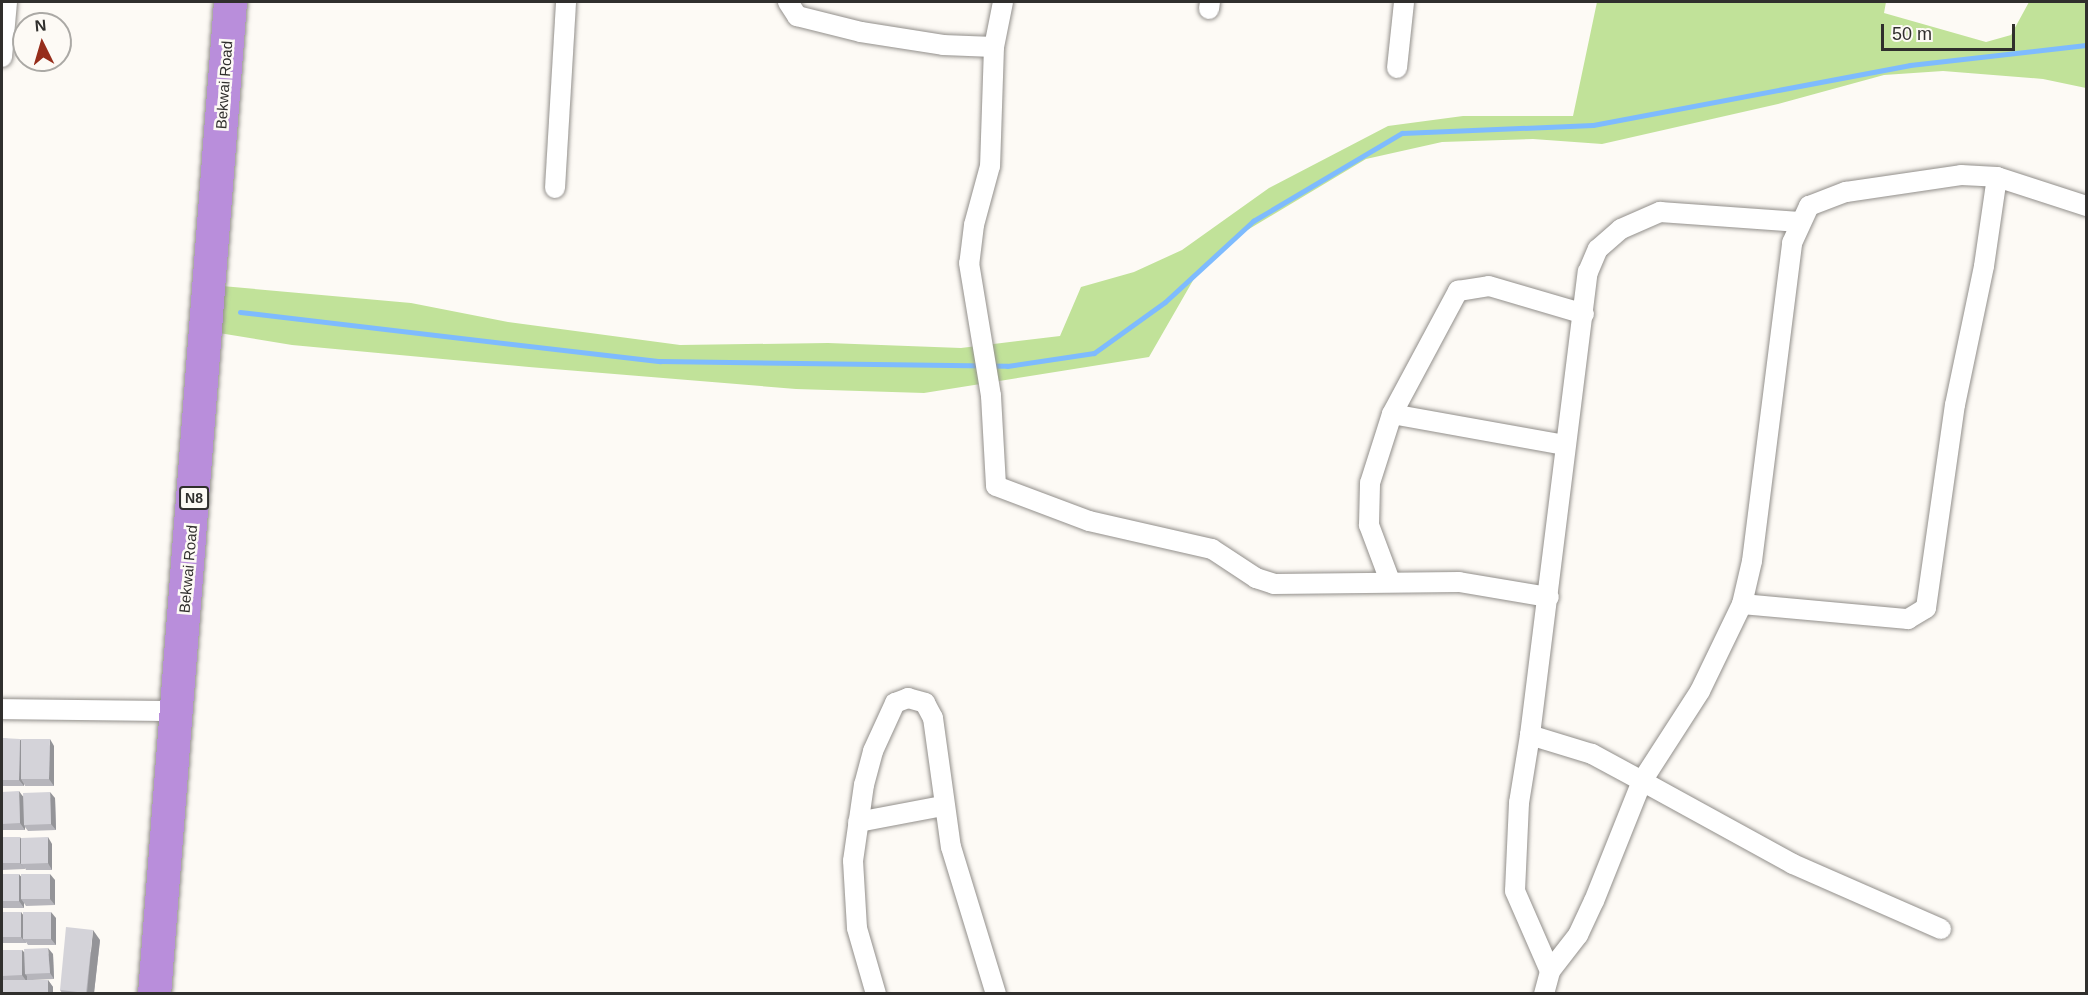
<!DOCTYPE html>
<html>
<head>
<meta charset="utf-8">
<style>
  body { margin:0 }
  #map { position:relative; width:2088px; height:995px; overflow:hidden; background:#fdfaf5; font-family:Helvetica,sans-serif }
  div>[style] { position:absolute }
  .green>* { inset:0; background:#c1e299 }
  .stream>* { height:5px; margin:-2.5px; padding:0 2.5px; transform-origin:2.5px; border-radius:2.5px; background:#7ebbfe }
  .roads { filter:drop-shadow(0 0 2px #928f8b) drop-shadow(0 0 2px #928f8b) }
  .street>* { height:20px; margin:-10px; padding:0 10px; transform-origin:10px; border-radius:10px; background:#fff }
  .highway>* { height:33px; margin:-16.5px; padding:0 16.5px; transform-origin:16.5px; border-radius:16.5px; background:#b98edb }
  .wall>* { inset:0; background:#b6b5bb }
  .shaded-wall>* { inset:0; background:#949498 }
  .building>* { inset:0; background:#d4d3d9 }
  span { translate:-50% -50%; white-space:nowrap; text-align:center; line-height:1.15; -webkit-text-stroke:5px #fdfaf5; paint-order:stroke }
  .shield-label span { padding:2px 4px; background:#fdfaf5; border:2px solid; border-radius:4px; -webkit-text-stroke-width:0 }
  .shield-label { font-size:14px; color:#302f2d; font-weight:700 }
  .street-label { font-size:15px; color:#302f2d }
  .frame { position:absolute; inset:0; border:3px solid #302f2d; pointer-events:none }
  .north { position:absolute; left:12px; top:12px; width:60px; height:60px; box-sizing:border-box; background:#fdfaf5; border:2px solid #aba9a5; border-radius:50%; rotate:355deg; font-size:16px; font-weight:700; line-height:24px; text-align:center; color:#302f2d }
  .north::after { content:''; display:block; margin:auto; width:21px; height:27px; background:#962d1b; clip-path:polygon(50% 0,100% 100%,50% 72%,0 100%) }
  .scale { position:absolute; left:1881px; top:24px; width:134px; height:27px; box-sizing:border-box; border:3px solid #302f2d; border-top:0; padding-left:8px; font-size:18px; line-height:21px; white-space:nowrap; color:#302f2d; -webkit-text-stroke:4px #fdfaf5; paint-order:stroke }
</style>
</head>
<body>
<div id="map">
  <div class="green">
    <i style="clip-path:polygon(1597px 2px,1886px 2px,1884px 13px,1986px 42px,2011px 35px,2029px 2px,2086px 2px,2086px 88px,2043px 79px,1943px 71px,1884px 75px,1778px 104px,1602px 144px,1533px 139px,1442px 142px,1366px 159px,1234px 238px,1195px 277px,1149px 357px,924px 393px,796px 389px,529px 367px,292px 345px,219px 333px,222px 286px,411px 303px,508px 322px,680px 345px,828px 343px,961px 348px,1060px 336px,1081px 287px,1134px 272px,1182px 250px,1269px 188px,1388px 126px,1463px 116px,1573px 116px)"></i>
  </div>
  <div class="stream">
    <i style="left:240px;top:312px;width:423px;rotate:6.7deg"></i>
    <i style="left:660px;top:361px;width:347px;rotate:0.8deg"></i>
    <i style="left:1007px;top:366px;width:88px;rotate:-8.5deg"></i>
    <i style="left:1094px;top:353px;width:87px;rotate:-35.7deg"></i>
    <i style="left:1165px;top:302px;width:120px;rotate:-42.6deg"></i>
    <i style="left:1253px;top:221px;width:173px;rotate:-30.6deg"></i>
    <i style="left:1402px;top:133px;width:191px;rotate:-2.4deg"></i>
    <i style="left:1593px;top:125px;width:323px;rotate:-10.7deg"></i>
    <i style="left:1910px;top:65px;width:177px;rotate:-6.5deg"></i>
  </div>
  <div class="roads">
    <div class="street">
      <i style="left:788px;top:2px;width:17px;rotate:57deg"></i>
      <i style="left:797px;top:16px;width:66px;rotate:14deg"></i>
      <i style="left:861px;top:32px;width:83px;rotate:9deg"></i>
      <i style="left:943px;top:45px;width:51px;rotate:2.2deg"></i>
      <i style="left:1003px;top:2px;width:46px;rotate:101.3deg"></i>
      <i style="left:994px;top:47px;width:119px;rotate:91.9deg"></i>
      <i style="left:990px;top:166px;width:61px;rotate:105.2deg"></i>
      <i style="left:974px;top:225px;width:38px;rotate:97deg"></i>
      <i style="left:969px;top:263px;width:135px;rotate:80.6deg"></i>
      <i style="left:991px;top:396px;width:90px;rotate:86.8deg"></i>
      <i style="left:996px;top:486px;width:99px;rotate:20.6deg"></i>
      <i style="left:1089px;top:521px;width:126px;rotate:12.8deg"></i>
      <i style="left:1212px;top:549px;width:53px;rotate:33.4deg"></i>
      <i style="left:1256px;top:578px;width:19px;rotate:18deg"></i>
      <i style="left:1274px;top:584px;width:185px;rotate:-0.6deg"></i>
      <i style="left:1459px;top:582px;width:91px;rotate:9.5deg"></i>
      <i style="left:1209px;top:9px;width:7px;rotate:-82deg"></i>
      <i style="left:2px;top:57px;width:55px;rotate:-84.8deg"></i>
      <i style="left:1397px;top:68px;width:66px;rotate:-83.9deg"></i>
      <i style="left:555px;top:188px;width:186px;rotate:-86.6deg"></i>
      <i style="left:1392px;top:414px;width:176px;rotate:10.2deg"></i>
      <i style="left:1390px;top:581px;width:60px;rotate:-110.6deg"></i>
      <i style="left:1369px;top:525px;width:42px;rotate:-88.6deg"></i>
      <i style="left:1370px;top:483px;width:72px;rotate:-72.3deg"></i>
      <i style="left:1392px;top:414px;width:140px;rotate:-61.8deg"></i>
      <i style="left:1458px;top:291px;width:31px;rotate:-9deg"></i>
      <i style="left:1489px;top:286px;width:99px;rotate:16.4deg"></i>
      <i style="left:1742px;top:604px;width:167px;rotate:5.2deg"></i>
      <i style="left:1908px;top:619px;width:21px;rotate:-31deg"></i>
      <i style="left:1926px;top:608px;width:205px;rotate:-81.9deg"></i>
      <i style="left:1955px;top:405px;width:142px;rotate:-78.2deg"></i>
      <i style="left:1984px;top:266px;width:90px;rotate:-81.7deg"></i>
      <i style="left:2px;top:709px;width:174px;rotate:0.7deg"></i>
      <i style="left:1530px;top:735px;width:467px;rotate:-82.9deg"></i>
      <i style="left:1588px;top:272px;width:25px;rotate:-67deg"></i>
      <i style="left:1598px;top:249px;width:30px;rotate:-41deg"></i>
      <i style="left:1621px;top:229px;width:43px;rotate:-23.6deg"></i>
      <i style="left:1660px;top:212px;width:140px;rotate:4.1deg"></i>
      <i style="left:858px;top:822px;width:86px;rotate:-10.7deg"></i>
      <i style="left:1941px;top:929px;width:162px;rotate:-156.3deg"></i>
      <i style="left:1793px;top:864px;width:172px;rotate:-151.2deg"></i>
      <i style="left:1642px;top:781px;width:107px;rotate:-57.2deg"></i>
      <i style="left:1700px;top:691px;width:97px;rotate:-64.2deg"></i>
      <i style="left:1742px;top:604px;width:44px;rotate:-76.9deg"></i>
      <i style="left:1752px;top:561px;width:321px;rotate:-82.8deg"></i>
      <i style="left:1792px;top:243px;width:41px;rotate:-65.3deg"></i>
      <i style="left:1809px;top:206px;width:40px;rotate:-21deg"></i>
      <i style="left:1846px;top:192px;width:116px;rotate:-8.4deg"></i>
      <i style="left:1961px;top:175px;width:36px;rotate:3deg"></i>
      <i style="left:1997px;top:177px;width:94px;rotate:18deg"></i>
      <i style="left:876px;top:994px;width:69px;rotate:-106.1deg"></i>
      <i style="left:857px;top:928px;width:67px;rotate:-93.4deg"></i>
      <i style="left:853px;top:861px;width:77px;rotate:-81.8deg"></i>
      <i style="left:864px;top:785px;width:35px;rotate:-75deg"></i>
      <i style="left:873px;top:751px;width:53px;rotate:-65.4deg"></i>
      <i style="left:895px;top:703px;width:14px;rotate:-21deg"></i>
      <i style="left:908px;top:698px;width:18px;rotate:16deg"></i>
      <i style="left:925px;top:703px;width:17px;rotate:62deg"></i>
      <i style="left:933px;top:718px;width:130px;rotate:82.1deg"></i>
      <i style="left:951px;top:847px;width:154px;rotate:73deg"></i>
      <i style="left:1544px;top:994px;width:24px;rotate:-75deg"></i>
      <i style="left:1550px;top:971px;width:46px;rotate:-52.1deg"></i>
      <i style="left:1578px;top:935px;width:38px;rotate:-65deg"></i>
      <i style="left:1594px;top:901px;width:129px;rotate:-68.2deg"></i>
      <i style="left:1642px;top:781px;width:57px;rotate:-151.6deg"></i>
      <i style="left:1592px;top:754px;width:65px;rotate:-163deg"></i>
      <i style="left:1530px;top:735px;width:69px;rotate:99.2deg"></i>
      <i style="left:1519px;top:803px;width:88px;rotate:92.6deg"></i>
      <i style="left:1515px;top:891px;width:87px;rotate:66.4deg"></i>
    </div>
    <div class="highway">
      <i style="left:154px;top:994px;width:995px;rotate:-85.62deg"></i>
    </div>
  </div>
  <div class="wall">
    <i style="clip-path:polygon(2px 738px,54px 746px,54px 786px,25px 786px,24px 784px,24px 786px,2px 786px)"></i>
    <i style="clip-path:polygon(2px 792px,23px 796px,55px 798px,56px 830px,28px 831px,25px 827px,25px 830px,2px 830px)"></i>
    <i style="clip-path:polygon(2px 837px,52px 844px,52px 870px,26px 870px,25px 868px,25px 869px,2px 870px)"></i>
    <i style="clip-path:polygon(2px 874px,55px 880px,55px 905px,26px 906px,24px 903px,24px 908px,2px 908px)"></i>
    <i style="clip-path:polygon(2px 912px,21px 912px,23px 915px,56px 918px,56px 945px,28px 945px,26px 942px,26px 943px,2px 943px)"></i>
    <i style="clip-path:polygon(100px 940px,94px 993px,62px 993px,60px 990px)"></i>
    <i style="clip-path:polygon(2px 950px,22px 950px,24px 952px,53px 954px,54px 979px,32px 980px,48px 980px,53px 987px,53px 993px,2px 993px)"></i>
  </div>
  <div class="shaded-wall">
    <i style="clip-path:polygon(20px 739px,24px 745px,21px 779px,24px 784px,24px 786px,19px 780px)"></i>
    <i style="clip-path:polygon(50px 739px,54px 746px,54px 786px,49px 779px)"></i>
    <i style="clip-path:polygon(19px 791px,24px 798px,24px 825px,25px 827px,25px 830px,20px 823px)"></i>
    <i style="clip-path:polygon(50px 792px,55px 798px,56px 830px,51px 824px)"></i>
    <i style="clip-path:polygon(20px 837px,24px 844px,21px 864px,25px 869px,20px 863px)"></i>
    <i style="clip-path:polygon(48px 837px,52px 844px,52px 870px,48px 863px)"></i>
    <i style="clip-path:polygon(19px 874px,24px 881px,21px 899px,24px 903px,24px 908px,19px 901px)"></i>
    <i style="clip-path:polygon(50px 874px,55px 880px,55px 905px,50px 899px)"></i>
    <i style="clip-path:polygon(21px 912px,25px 918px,23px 939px,26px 943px,21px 937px)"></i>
    <i style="clip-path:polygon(51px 912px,56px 918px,56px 945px,51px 939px)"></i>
    <i style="clip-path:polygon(93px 930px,100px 940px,94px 993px,87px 993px)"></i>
    <i style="clip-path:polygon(48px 948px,53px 954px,54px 979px,50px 973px)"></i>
    <i style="clip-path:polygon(22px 950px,27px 956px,25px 974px,27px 976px,27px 982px,22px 975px)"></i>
    <i style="clip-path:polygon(48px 980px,53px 987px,53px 993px,48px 993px)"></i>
  </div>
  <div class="building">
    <i style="clip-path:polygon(2px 738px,20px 739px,19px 780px,2px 780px)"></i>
    <i style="clip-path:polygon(21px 739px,50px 739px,49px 779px,21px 779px)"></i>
    <i style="clip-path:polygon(19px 791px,20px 823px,2px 824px,2px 792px)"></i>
    <i style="clip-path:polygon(50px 792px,51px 824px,24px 825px,23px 793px)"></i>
    <i style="clip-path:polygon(2px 837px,20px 837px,20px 863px,2px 863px)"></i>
    <i style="clip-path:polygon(48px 837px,48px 863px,21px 864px,21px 838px)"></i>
    <i style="clip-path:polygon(2px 874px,19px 874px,19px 901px,2px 901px)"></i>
    <i style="clip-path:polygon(21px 874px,50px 874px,50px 899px,21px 899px)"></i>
    <i style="clip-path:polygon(2px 912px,21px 912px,21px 937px,2px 937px)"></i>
    <i style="clip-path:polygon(23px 912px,51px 912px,51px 939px,23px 939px)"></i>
    <i style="clip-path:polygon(66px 927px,93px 930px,86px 993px,60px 990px)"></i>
    <i style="clip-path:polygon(48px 948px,50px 973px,25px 974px,24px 949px)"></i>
    <i style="clip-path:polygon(2px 950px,22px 950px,22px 975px,2px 976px)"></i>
    <i style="clip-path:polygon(2px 980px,48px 980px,48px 993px,2px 993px)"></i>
  </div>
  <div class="shield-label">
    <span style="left:194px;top:498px">N8</span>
  </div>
  <div class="street-label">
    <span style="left:224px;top:85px;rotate:-86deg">Bekwai Road</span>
    <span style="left:188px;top:569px;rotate:-85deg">Bekwai Road</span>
  </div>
  <div class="frame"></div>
  <div class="north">N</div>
  <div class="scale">50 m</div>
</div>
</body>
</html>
